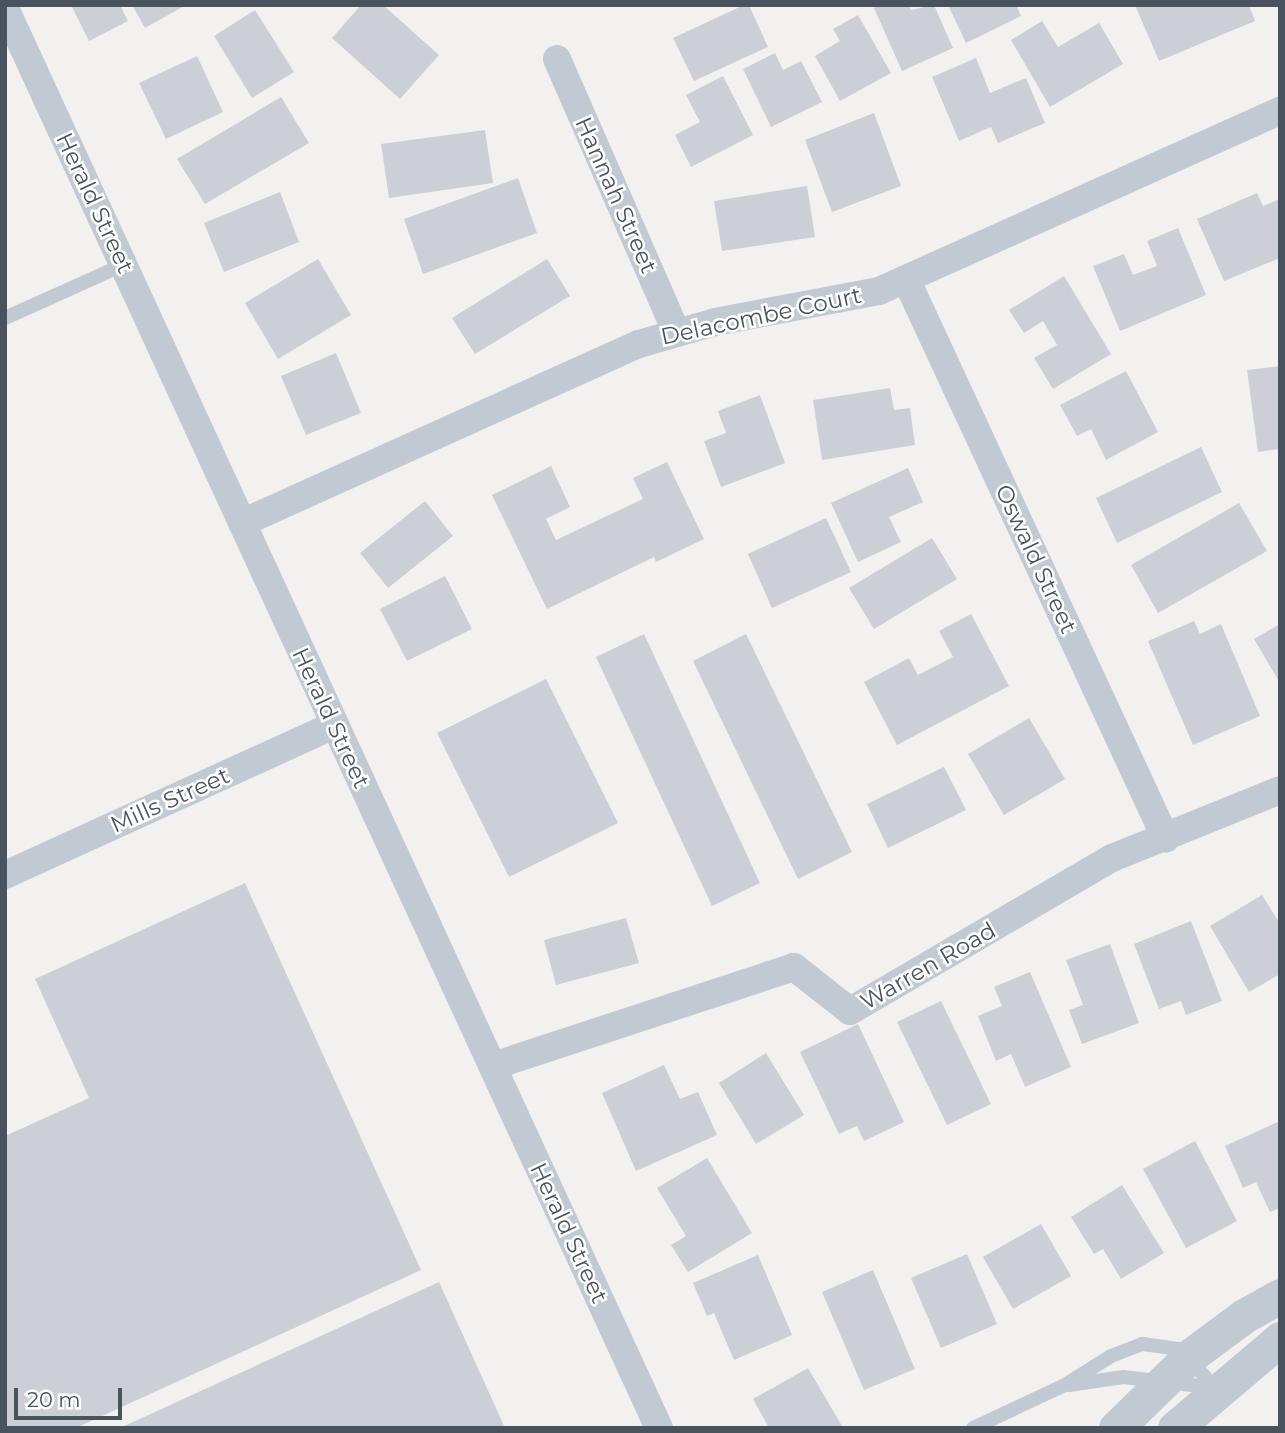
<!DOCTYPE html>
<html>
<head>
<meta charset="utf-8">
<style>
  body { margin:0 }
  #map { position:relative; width:1285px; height:1433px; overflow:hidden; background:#f3f1f0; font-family:Montserrat,sans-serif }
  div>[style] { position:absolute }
  .building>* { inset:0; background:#cccfd6 }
  .service>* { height:14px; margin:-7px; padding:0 7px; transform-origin:7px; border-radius:7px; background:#c1cad2 }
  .minor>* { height:28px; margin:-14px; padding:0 14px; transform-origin:14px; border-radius:14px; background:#c1cad2 }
  .tertiary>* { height:35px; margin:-17.5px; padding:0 17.5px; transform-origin:17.5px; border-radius:17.5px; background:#c1cad2 }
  span { translate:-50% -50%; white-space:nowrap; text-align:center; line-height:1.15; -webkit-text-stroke:5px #fff; paint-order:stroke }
  .street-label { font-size:23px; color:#48535e }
  .frame { position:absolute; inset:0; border:7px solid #48535e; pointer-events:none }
  .scale { position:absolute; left:14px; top:1388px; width:108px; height:32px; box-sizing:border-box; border:4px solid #48535e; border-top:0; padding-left:9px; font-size:21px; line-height:24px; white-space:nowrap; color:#48535e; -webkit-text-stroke:5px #fff; paint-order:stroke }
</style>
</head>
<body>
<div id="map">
  <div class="building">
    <i style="clip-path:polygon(71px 5px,120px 5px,128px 21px,89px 41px)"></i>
    <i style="clip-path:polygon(132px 5px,186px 5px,145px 28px)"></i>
    <i style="clip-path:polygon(361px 5px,383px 5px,439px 55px,400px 99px,332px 38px)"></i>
    <i style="clip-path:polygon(744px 5px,749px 5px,768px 47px,694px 81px,673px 38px)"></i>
    <i style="clip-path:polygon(880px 5px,909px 5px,911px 10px,934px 5px,953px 48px,902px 71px,874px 8px)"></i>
    <i style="clip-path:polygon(948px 5px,1016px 5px,1021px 16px,966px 43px)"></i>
    <i style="clip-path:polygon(1135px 5px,1249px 5px,1255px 21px,1159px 61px)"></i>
    <i style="clip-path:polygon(255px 10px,294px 72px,252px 98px,214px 36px)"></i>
    <i style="clip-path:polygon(858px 15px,891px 73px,840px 101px,815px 56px,840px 41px,833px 29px)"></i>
    <i style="clip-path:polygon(1042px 21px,1058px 47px,1099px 23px,1123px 64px,1050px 107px,1011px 40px)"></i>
    <i style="clip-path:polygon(775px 53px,783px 70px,801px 61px,822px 102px,771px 127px,743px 69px)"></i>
    <i style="clip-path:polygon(197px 56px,223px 112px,166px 139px,139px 83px)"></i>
    <i style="clip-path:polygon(976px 58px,990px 93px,1026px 78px,1045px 123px,998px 143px,991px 127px,959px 141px,932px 77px)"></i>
    <i style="clip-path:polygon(723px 76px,753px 135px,691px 167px,675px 135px,700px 122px,686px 95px)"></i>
    <i style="clip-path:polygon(281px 97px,309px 143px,205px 204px,177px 159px)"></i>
    <i style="clip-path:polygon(874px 113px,901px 186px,832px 212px,805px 140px)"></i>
    <i style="clip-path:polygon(485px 130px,493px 183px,389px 198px,381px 144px)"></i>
    <i style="clip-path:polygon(518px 178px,537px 233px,423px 274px,404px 219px)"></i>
    <i style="clip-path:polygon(807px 186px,815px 237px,722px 251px,714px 201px)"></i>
    <i style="clip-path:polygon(280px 192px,299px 242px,224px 272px,204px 223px)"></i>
    <i style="clip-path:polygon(1257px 193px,1263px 206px,1280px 199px,1280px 258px,1224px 281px,1197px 219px)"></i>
    <i style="clip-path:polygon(1178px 228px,1206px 295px,1120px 331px,1093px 266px,1124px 254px,1133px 275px,1157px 266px,1147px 241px)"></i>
    <i style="clip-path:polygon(318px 259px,351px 315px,278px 359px,245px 303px)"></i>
    <i style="clip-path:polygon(547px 259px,570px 296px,475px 354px,452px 318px)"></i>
    <i style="clip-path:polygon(1064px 276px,1111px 354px,1053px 389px,1034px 358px,1057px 345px,1043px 321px,1024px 333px,1009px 310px)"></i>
    <i style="clip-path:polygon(336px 353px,361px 413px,306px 435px,281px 376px)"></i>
    <i style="clip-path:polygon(1280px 366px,1280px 449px,1258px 452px,1247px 370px)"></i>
    <i style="clip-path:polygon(1126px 371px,1158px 432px,1106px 460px,1091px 429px,1077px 436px,1060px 405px)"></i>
    <i style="clip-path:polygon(890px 388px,894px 410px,910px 408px,915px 445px,822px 460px,813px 400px)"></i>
    <i style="clip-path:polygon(760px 395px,785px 463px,721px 487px,704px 441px,726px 433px,718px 411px)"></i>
    <i style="clip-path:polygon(1201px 447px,1222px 492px,1117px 543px,1096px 498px)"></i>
    <i style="clip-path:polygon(667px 462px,704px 539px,656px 562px,654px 557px,547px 609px,492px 495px,551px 466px,570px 507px,546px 519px,556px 540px,643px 499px,633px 478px)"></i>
    <i style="clip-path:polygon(908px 468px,923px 502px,889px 517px,901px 542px,858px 562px,831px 503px)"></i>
    <i style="clip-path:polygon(425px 501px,453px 536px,388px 588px,360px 553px)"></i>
    <i style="clip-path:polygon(1239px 503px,1267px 551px,1158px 613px,1131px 565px)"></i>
    <i style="clip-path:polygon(826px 518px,851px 572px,772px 608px,748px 554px)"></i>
    <i style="clip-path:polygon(932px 538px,957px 579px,874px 629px,849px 588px)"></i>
    <i style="clip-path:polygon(445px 576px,472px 629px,407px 661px,380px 609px)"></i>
    <i style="clip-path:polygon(971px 614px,1009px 686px,897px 745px,864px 682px,909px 658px,918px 675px,953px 657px,939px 631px)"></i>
    <i style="clip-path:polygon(1194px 621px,1200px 634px,1221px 624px,1260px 716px,1193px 745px,1148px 641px)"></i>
    <i style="clip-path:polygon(1280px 624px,1280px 683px,1254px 639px)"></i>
    <i style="clip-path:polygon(644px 634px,760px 883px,712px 906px,596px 657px)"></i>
    <i style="clip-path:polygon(746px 634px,852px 852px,798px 879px,693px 661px)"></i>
    <i style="clip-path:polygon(546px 679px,618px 823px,509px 877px,437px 733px)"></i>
    <i style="clip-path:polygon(1029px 718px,1065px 779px,1004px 815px,968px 754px)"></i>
    <i style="clip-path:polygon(944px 767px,966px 810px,888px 848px,867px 804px)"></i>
    <i style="clip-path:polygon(245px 883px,421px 1270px,76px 1428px,5px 1428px,5px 1136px,89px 1098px,35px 979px)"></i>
    <i style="clip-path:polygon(1262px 895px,1280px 924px,1280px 974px,1249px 992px,1210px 926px)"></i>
    <i style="clip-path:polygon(626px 918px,639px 963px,556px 985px,544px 940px)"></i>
    <i style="clip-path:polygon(1191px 921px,1222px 1001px,1186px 1015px,1181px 1001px,1159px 1009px,1134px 944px)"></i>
    <i style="clip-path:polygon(1110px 944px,1139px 1023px,1082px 1044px,1069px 1010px,1083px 1005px,1066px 960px)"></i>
    <i style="clip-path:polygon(1030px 972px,1071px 1067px,1025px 1087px,1011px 1054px,996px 1061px,978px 1016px,1002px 1006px,994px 987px)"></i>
    <i style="clip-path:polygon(941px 1001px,991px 1104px,947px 1125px,897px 1022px)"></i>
    <i style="clip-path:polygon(858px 1024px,904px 1122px,864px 1141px,857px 1126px,839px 1134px,800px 1052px)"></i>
    <i style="clip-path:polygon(766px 1053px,804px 1115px,756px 1144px,719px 1083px)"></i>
    <i style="clip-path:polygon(664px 1065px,680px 1099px,698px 1092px,717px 1135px,636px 1171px,602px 1093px)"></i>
    <i style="clip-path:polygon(1280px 1121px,1280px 1208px,1270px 1212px,1256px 1182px,1243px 1188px,1225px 1146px)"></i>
    <i style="clip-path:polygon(1195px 1141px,1237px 1221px,1186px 1248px,1143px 1169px)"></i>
    <i style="clip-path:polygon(707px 1158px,752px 1233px,688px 1272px,671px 1245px,686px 1236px,657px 1188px)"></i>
    <i style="clip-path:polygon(1122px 1185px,1164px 1253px,1121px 1279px,1103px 1249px,1094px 1254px,1071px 1217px)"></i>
    <i style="clip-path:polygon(1041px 1224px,1071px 1276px,1013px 1309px,983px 1257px)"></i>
    <i style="clip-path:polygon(967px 1254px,997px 1324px,941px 1348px,911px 1278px)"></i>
    <i style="clip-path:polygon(758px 1255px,792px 1335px,734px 1360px,714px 1313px,707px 1316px,693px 1283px)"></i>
    <i style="clip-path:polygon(873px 1270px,915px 1369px,864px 1390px,822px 1292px)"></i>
    <i style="clip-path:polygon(439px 1282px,505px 1428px,120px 1428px,229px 1378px)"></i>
    <i style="clip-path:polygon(808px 1368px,842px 1426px,769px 1428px,753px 1399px)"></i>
  </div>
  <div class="service">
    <i style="left:5px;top:318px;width:129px;rotate:-24.2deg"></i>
    <i style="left:1069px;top:1385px;width:55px;rotate:-8.4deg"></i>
    <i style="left:1123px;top:1377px;width:94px;rotate:6.7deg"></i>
    <i style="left:973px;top:1428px;width:102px;rotate:-25.1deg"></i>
    <i style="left:1065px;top:1385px;width:54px;rotate:-32.2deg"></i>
    <i style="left:1111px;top:1356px;width:34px;rotate:-21deg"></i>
    <i style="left:1143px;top:1344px;width:37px;rotate:8deg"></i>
    <i style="left:1180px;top:1349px;width:54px;rotate:48deg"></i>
  </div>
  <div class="minor">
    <i style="left:5px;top:8px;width:1563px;rotate:65.27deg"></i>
    <i style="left:557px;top:59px;width:297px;rotate:66.4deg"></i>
    <i style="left:906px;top:279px;width:617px;rotate:65.1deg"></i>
    <i style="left:242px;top:523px;width:435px;rotate:-24.3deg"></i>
    <i style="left:639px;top:344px;width:79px;rotate:-16.1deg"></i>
    <i style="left:715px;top:322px;width:167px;rotate:-10.7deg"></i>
    <i style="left:879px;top:291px;width:440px;rotate:-24.2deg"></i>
    <i style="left:5px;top:875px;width:362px;rotate:-24.5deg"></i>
    <i style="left:493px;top:1066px;width:317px;rotate:-18.2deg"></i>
    <i style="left:794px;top:967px;width:71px;rotate:38.2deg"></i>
    <i style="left:850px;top:1011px;width:303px;rotate:-30.3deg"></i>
    <i style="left:1112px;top:858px;width:181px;rotate:-22deg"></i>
  </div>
  <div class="tertiary">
    <i style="left:1116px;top:1428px;width:103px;rotate:-44.2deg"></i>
    <i style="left:1190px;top:1356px;width:67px;rotate:-36.5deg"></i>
    <i style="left:1244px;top:1316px;width:41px;rotate:-29.1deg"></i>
    <i style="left:1175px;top:1428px;width:138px;rotate:-40.3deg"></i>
  </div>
  <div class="street-label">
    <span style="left:616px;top:195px;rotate:66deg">Hannah Street</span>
    <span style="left:95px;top:203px;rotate:65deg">Herald Street</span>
    <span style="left:761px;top:316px;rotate:-12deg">Delacombe Court</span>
    <span style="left:1036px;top:559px;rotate:65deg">Oswald Street</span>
    <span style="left:331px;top:718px;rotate:65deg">Herald Street</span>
    <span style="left:170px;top:800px;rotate:-24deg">Mills Street</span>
    <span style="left:928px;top:966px;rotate:-30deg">Warren Road</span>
    <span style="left:569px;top:1233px;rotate:65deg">Herald Street</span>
  </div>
  <div class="frame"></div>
  <div class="scale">20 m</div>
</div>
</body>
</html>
